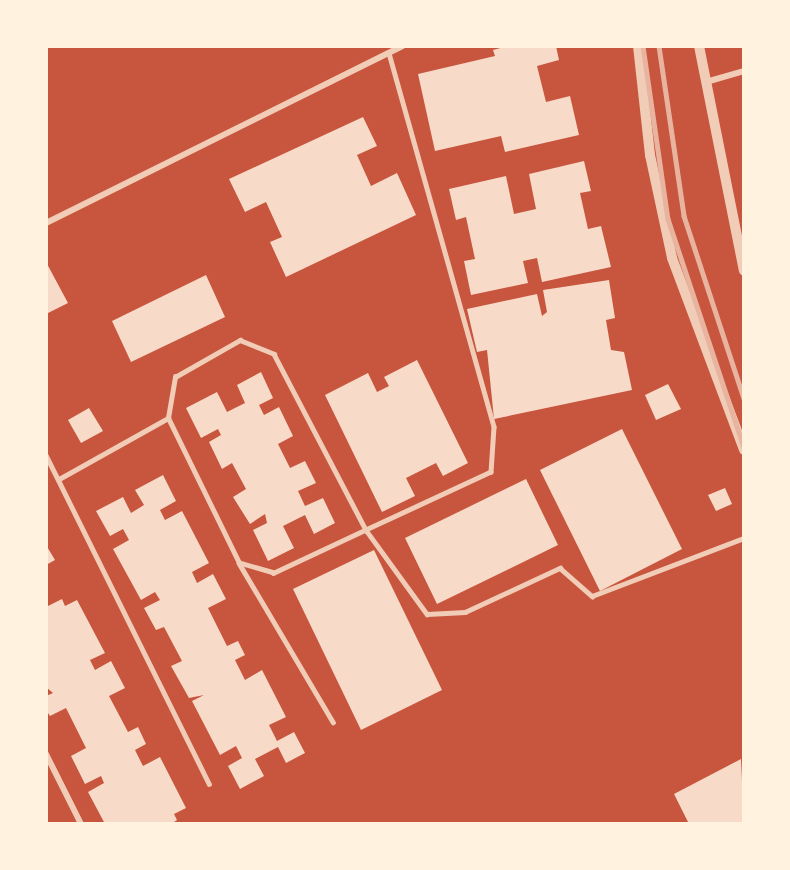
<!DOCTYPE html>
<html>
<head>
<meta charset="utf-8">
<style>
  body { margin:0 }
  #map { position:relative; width:790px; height:870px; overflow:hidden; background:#c8553d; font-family:Quicksand,sans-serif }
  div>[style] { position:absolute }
  .building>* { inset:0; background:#f7dbc8 }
  .service>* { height:4.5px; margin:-2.25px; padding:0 2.25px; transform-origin:2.25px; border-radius:2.25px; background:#f1ccb7 }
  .minor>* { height:6px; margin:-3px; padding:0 3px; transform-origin:3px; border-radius:3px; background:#f1ccb7 }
  .tertiary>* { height:10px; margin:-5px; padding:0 5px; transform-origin:5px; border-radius:5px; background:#f1ccb7 }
  .rail>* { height:4.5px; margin:-2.25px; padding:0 2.25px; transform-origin:2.25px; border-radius:2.25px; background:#e9b49f }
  span { translate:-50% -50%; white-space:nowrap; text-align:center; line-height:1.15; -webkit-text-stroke:5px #fff3e0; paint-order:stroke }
  .frame { position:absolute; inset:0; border:48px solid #fff3e0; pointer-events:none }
</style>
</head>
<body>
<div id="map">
  <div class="building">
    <i style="clip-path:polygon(508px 46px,556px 46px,559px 60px,537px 66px,546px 102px,570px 96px,579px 135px,505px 152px,501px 136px,435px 151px,418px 74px,495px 56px,493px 50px)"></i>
    <i style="clip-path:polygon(363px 117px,377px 146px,357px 155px,371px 186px,397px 173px,416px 215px,286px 277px,270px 242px,282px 237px,266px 202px,245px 212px,229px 179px)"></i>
    <i style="clip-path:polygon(584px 161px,591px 191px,580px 193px,588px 229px,601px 226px,611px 267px,542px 282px,537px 258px,523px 261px,528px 283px,471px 295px,464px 261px,475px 259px,466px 217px,456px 220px,449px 189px,506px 176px,514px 214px,536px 209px,529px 174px)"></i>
    <i style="clip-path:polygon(46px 262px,68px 303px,46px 314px)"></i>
    <i style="clip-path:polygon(206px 275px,225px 317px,131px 362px,112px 321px)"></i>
    <i style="clip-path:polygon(609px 280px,615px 318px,606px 320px,611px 350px,624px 352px,632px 390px,494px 419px,487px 350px,477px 352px,467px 309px,537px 294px,542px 316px,547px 312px,543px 290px)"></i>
    <i style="clip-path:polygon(417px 360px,468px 463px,443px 476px,436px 463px,406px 478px,415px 496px,382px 512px,325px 395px,368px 373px,377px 392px,389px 386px,384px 377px)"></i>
    <i style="clip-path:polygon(261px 372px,273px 398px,259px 405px,264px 415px,279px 407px,293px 436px,278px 444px,290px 468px,305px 461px,316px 483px,298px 491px,305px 506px,323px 498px,335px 523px,314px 534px,305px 515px,283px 526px,294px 548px,268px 561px,253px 530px,267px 523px,265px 514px,250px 524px,233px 497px,246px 489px,232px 463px,222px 469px,209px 442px,221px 435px,218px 429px,201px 438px,186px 408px,217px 392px,227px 412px,245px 403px,237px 385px)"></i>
    <i style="clip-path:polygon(668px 384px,681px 409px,656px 420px,645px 395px)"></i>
    <i style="clip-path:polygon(89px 408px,103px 431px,81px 443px,68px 420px)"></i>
    <i style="clip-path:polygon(622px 429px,682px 549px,600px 591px,540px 470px)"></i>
    <i style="clip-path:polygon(163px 475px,176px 501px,160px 510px,165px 520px,182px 511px,209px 563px,192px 572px,197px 583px,213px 574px,226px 599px,208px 608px,227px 646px,238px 641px,245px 655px,235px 660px,245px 680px,262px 670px,286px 717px,269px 725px,277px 741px,294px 732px,305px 753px,286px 763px,278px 747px,255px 759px,264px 776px,240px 789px,228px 766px,242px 758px,236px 746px,220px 755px,192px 701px,204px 695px,189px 698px,171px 666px,182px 661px,164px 627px,156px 630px,144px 608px,160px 600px,155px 592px,141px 600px,113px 549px,129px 540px,123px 529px,110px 536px,96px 511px,123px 497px,131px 513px,144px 505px,135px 490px)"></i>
    <i style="clip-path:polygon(526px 479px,558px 545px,437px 604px,405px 538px)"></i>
    <i style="clip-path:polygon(725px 488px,732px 504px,716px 511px,708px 495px)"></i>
    <i style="clip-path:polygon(46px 545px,55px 560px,46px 565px)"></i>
    <i style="clip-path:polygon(374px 550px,442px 690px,361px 730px,293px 589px)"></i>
    <i style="clip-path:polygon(62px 599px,65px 606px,77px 600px,105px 653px,90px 660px,95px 670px,111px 661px,125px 688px,109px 696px,128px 732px,138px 727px,146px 744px,135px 750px,143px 766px,160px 757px,186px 808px,174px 814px,177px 820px,171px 824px,105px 824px,88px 792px,104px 783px,101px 776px,85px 784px,71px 756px,86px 748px,66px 708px,50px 716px,46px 710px,46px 696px,53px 693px,46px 687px,46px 607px)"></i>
    <i style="clip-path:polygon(741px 759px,744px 824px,689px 824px,674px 794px)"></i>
  </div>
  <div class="service">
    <i style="left:389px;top:53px;width:388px;rotate:74.3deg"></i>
    <i style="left:494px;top:427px;width:45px;rotate:93.8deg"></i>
    <i style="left:491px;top:472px;width:138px;rotate:155.1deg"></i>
    <i style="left:366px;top:530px;width:102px;rotate:154.9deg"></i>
    <i style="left:274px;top:573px;width:36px;rotate:-164deg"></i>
    <i style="left:239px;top:563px;width:161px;rotate:-116.1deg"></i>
    <i style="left:168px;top:418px;width:42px;rotate:-80.3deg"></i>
    <i style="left:175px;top:377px;width:75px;rotate:-29.6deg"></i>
    <i style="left:240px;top:340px;width:37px;rotate:22deg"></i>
    <i style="left:274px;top:354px;width:199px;rotate:62.4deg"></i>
    <i style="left:366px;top:530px;width:104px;rotate:54deg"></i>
    <i style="left:427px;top:614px;width:38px;rotate:-3deg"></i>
    <i style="left:465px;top:612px;width:105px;rotate:-24.9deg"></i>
    <i style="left:560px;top:568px;width:43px;rotate:41.2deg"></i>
    <i style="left:592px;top:596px;width:163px;rotate:-20.9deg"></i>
    <i style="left:46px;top:455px;width:367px;rotate:63.6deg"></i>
    <i style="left:59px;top:479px;width:125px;rotate:-29.2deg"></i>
    <i style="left:239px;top:563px;width:185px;rotate:59.4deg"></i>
  </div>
  <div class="minor">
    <i style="left:706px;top:82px;width:40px;rotate:-16deg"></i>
    <i style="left:46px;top:223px;width:398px;rotate:-26.4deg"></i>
    <i style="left:46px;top:754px;width:78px;rotate:63.4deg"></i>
  </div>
  <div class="tertiary">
    <i style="left:638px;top:46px;width:110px;rotate:83.7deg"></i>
    <i style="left:650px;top:155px;width:105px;rotate:77.9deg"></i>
    <i style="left:672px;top:258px;width:205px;rotate:69.4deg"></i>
    <i style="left:699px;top:46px;width:229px;rotate:78.7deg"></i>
  </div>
  <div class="rail">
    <i style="left:643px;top:46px;width:175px;rotate:81.8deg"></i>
    <i style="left:668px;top:219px;width:240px;rotate:71.6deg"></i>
    <i style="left:659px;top:46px;width:172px;rotate:81.6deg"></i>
    <i style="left:684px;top:216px;width:192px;rotate:71.8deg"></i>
  </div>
  <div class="frame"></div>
</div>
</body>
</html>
